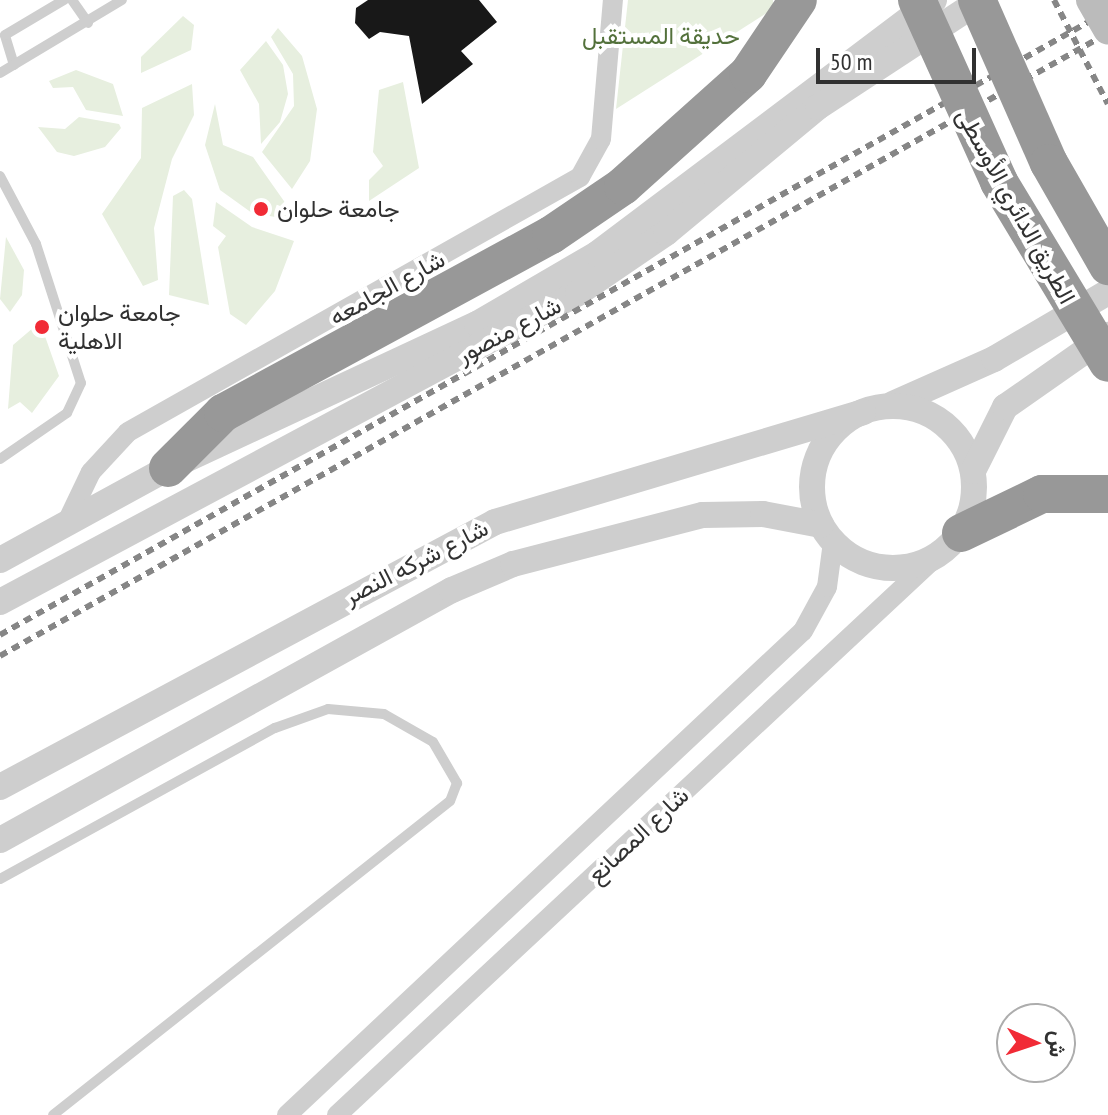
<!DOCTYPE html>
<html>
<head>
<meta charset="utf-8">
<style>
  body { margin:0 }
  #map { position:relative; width:1108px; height:1115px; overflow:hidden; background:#fff; font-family:"PT Sans Narrow",Vazirmatn,sans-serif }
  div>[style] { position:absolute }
  .green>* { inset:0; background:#e7efdf }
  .building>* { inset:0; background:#181818 }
  .service>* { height:10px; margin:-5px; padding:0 5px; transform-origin:5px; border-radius:5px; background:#cecece }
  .minor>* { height:20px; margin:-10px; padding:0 10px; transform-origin:10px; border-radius:10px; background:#cecece }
  .tertiary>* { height:26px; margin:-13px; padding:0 13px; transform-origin:13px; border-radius:13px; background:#cecece }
  .tertiary>.ring { margin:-13px; padding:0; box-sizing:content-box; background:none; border:26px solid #cecece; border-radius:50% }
  .motorway>* { height:38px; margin:-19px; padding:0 19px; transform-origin:19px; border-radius:19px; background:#989898 }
  .rail>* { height:6px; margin-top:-3px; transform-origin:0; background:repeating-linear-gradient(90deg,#868686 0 8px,transparent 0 14px) }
  .secondary-bridge>* { height:30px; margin:-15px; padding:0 15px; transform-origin:15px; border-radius:15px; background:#bbb }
  .motorway-bridge>* { height:38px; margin:-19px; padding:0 19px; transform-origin:19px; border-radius:19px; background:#989898 }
  .dots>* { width:22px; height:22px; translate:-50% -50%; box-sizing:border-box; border:4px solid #fff; border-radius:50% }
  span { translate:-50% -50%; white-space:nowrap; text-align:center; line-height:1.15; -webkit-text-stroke:8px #fff; paint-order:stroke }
  .park-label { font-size:24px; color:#53713b }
  .street-label { font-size:24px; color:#313131 }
  .poi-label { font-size:24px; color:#313131 }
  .left { translate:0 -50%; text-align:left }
  .north { position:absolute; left:996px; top:1003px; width:80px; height:80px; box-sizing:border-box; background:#fff; border:2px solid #adadad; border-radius:50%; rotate:93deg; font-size:22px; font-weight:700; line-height:32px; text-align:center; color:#313131 }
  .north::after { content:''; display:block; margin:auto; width:28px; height:36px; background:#f12b36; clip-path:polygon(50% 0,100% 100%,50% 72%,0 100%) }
  .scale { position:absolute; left:816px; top:48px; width:160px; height:36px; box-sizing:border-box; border:4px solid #313131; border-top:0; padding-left:10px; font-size:24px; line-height:28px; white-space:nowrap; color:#313131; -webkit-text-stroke:6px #fff; paint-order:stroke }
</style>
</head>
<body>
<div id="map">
  <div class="green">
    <i style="clip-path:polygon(628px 0,773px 0,773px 9px,616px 109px)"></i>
    <i style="clip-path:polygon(183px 16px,194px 25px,191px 50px,141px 73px,141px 57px)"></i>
    <i style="clip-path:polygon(278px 28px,302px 56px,317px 109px,310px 161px,292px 189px,262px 152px,294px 106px,293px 74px,271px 37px)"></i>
    <i style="clip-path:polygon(266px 41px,283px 65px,288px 94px,280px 122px,261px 144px,259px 104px,240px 70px)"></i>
    <i style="clip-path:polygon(76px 70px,113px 84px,123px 116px,86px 110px,73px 87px,53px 88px,49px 81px)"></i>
    <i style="clip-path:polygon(403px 82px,419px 168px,369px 201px,369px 180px,383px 166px,373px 152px,379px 90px)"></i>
    <i style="clip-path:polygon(192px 84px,194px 115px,172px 159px,154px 228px,158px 280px,143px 286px,102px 214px,141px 158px,142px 108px)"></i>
    <i style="clip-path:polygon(215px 104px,223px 145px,253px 157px,298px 221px,252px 213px,220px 190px,205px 145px)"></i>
    <i style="clip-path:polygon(79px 117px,119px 124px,121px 128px,105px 147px,74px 156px,57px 152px,38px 127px,65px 129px)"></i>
    <i style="clip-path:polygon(184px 190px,192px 199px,209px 305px,169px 295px,173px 196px)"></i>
    <i style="clip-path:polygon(216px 202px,252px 227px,294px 241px,275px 291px,246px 325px,230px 314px,218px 247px,226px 236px,213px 226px)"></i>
    <i style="clip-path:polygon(6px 237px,24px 270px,22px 295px,10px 312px,0 299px)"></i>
    <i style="clip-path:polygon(40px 322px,59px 376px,32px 413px,20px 402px,8px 409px,13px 345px)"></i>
  </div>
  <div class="building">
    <i style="clip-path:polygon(368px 0,479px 0,497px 22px,461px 51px,473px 64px,422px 104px,409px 36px,380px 32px,369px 39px,355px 23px,356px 8px)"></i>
  </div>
  <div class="service">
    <i style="left:72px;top:0;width:28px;rotate:55deg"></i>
    <i style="left:14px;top:65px;width:31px;rotate:-107deg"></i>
    <i style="left:5px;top:35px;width:69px;rotate:-30.7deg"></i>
    <i style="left:0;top:73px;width:142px;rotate:-30.9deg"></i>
    <i style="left:0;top:176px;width:77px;rotate:62.1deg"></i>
    <i style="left:36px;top:244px;width:146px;rotate:72.1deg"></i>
    <i style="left:81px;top:383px;width:33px;rotate:115deg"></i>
    <i style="left:67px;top:413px;width:81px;rotate:145.5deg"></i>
    <i style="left:0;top:879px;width:314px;rotate:-28.8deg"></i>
    <i style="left:275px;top:728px;width:56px;rotate:-19.7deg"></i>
    <i style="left:328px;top:709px;width:56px;rotate:5.1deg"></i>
    <i style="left:384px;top:714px;width:56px;rotate:29.7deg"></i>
    <i style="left:433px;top:742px;width:48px;rotate:59.7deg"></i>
    <i style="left:457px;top:783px;width:19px;rotate:111deg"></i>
    <i style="left:450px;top:801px;width:506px;rotate:141.66deg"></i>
  </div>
  <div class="minor">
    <i style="left:67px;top:522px;width:55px;rotate:-64.4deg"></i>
    <i style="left:91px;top:472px;width:54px;rotate:-47.2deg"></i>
    <i style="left:128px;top:432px;width:519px;rotate:-29.43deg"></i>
    <i style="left:580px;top:177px;width:43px;rotate:-61.1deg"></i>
    <i style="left:601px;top:139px;width:140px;rotate:-85.1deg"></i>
    <i style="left:287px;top:1115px;width:707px;rotate:-43.17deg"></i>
    <i style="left:803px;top:631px;width:50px;rotate:-61.4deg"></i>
    <i style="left:827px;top:587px;width:45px;rotate:-82.4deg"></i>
    <i style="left:337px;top:1115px;width:821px;rotate:-42.98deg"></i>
  </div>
  <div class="tertiary">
    <i style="left:893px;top:404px;width:111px;rotate:-24deg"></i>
    <i style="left:994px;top:359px;width:132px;rotate:-30.4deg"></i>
    <i class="ring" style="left:812px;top:406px;width:136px;height:136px"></i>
    <i style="left:973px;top:471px;width:72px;rotate:-63.4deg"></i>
    <i style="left:1005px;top:407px;width:126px;rotate:-35deg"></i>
    <i style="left:0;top:560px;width:192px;rotate:-28.7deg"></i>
    <i style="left:168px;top:468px;width:341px;rotate:-25deg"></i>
    <i style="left:477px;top:324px;width:139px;rotate:-30.3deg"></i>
    <i style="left:597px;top:254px;width:422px;rotate:-37deg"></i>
    <i style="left:0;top:602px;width:655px;rotate:-28.13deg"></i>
    <i style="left:578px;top:293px;width:107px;rotate:-34.3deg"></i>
    <i style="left:666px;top:233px;width:197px;rotate:-39.7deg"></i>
    <i style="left:818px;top:107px;width:195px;rotate:-33.3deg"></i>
    <i style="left:0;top:787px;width:561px;rotate:-28.16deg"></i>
    <i style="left:495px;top:522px;width:384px;rotate:-16.6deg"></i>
    <i style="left:0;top:840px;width:517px;rotate:-28.95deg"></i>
    <i style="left:452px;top:590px;width:66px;rotate:-23.1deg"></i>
    <i style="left:513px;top:564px;width:196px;rotate:-14.5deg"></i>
    <i style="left:703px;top:515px;width:60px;rotate:-1deg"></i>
    <i style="left:763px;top:514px;width:59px;rotate:10.7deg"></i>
  </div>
  <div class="motorway">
    <i style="left:168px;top:468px;width:78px;rotate:-45deg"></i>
    <i style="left:223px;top:413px;width:373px;rotate:-28.5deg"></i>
    <i style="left:551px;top:235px;width:87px;rotate:-34.2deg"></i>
    <i style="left:623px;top:186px;width:168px;rotate:-41.9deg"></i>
    <i style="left:748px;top:74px;width:89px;rotate:-56deg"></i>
    <i style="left:961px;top:533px;width:90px;rotate:-25.7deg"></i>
    <i style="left:1042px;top:494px;width:66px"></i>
  </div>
  <div class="rail">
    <i style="left:1054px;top:0;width:117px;rotate:62.6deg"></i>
    <i style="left:0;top:635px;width:1272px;rotate:-29.39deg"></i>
    <i style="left:0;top:656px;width:1271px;rotate:-29.35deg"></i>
  </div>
  <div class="secondary-bridge">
    <i style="left:1091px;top:0;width:34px;rotate:60deg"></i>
  </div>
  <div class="motorway-bridge">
    <i style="left:917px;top:0;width:200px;rotate:65.7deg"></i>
    <i style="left:999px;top:182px;width:211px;rotate:58.9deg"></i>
    <i style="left:977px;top:0;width:178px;rotate:66.2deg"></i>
    <i style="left:1049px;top:163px;width:119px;rotate:60.2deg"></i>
  </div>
  <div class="dots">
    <i style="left:261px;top:209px;background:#f12b36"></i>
    <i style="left:42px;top:327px;background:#f12b36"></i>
  </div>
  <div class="park-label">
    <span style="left:661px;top:36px">حديقة المستقبل</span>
  </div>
  <div class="street-label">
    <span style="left:1016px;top:206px;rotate:61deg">الطريق الدائري الأوسطى</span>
    <span style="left:387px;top:288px;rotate:-29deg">شارع الجامعه</span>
    <span style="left:509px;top:330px;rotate:-28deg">شارع منصور</span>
    <span style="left:416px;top:562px;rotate:-27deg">شارع شركه النصر</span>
    <span style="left:638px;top:835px;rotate:-43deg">شارع المصانع</span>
  </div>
  <div class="poi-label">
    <span class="left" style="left:277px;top:209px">جامعة حلوان</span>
    <span class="left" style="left:58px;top:327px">جامعة حلوان<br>الاهلية</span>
  </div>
  <div class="north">ش</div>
  <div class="scale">50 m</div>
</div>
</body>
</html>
